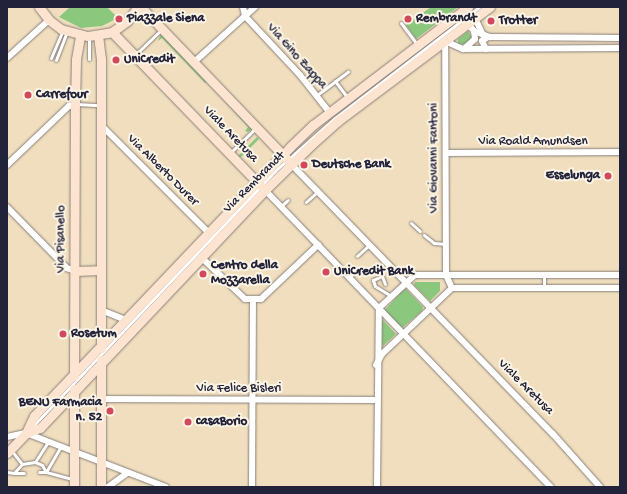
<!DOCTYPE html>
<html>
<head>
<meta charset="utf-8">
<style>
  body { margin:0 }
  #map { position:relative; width:627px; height:494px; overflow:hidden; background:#f1debe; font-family:"Gochi Hand",sans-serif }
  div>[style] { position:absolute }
  .green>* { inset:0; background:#8bc87e }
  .roads { filter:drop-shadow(0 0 1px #8a807c) drop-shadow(0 0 1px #8a807c) }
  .lane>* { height:3px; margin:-1.5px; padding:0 1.5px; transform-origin:1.5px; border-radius:1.5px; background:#fff }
  .street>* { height:6px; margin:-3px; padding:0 3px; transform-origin:3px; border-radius:3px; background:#fff }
  .secondary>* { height:9px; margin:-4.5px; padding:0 4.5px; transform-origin:4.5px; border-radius:4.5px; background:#fde4d0 }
  .dots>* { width:11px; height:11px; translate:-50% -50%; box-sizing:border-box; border:2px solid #fcf5e5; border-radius:50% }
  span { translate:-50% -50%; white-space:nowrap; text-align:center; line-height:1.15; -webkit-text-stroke:4px #fcf5e5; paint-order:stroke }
  .poi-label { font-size:13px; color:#22223b; font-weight:700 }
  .left { translate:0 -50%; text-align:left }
  .right { translate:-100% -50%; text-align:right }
  .street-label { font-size:13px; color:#22223b }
  .frame { position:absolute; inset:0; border:8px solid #22223b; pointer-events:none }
</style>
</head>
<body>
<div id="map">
  <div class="green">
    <i style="clip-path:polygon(70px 7px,107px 7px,118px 18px,102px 26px,81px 28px,59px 17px)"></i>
    <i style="clip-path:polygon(431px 7px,458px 7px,416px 39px,406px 25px)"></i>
    <i style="clip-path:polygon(468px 31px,472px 37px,467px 44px,458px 44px,458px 39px)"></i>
    <i style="clip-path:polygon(161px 34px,207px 82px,205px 83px,162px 38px,158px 41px)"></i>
    <i style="clip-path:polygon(209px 84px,252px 129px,248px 132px,245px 131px,248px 127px)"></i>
    <i style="clip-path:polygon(257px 137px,259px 139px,240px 158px,238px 156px)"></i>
    <i style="clip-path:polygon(415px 282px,440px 282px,440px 291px,430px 301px,414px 285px)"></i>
    <i style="clip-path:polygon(406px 289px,423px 307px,422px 311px,401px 329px,384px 311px,403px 290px)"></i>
    <i style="clip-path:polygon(382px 319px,396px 334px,383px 346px,382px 346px)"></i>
  </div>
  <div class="roads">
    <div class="lane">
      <i style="left:401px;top:23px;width:26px;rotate:53deg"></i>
      <i style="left:135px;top:55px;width:36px;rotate:-44deg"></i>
      <i style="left:51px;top:58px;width:28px;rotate:-67deg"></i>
      <i style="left:89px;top:59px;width:22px;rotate:-90deg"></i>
      <i style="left:56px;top:60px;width:30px;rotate:-69deg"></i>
      <i style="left:335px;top:81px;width:20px;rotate:53deg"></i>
      <i style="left:317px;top:95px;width:39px;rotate:-37deg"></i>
      <i style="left:77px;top:104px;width:22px;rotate:3deg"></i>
      <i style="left:231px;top:152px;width:35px;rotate:-44deg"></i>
      <i style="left:306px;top:202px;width:15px;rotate:-42deg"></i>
      <i style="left:281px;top:206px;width:9px;rotate:-41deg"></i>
      <i style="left:411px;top:223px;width:12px;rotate:42deg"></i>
      <i style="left:424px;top:235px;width:13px;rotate:39deg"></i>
      <i style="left:434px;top:243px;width:12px;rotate:5deg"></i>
      <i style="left:357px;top:256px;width:15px;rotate:-42deg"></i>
      <i style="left:349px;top:277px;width:9px;rotate:-41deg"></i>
      <i style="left:385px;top:284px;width:9px;rotate:-111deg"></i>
      <i style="left:382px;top:276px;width:10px;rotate:156deg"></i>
      <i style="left:373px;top:280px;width:6px;rotate:72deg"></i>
      <i style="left:375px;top:286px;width:19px;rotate:32deg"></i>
      <i style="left:544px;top:287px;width:13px;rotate:-90deg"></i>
      <i style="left:33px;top:426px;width:352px;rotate:-46.5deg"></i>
      <i style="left:275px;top:171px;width:80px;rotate:-41.5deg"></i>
      <i style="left:335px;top:118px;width:182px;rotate:-37.6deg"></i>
      <i style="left:35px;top:462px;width:8px;rotate:23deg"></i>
      <i style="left:42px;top:465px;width:8px;rotate:60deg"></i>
      <i style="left:46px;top:472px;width:28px;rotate:15deg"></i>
      <i style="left:22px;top:464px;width:13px;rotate:-9deg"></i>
      <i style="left:35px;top:462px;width:24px;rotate:-57deg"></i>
      <i style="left:7px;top:472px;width:7px;rotate:8deg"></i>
      <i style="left:14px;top:473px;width:12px;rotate:-48deg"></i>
      <i style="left:22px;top:464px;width:16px;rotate:-128deg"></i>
      <i style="left:39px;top:472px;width:7px"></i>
      <i style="left:46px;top:472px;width:30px;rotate:-60deg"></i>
      <i style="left:14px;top:473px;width:10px"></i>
    </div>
    <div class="street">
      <i style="left:243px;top:7px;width:9px;rotate:77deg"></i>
      <i style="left:245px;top:16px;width:81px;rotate:47deg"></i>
      <i style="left:300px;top:75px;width:48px;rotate:51.7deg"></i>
      <i style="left:475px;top:18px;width:19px;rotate:65deg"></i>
      <i style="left:468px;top:24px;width:9px;rotate:49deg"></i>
      <i style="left:474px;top:31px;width:17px;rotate:21deg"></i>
      <i style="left:490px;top:37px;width:130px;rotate:0.4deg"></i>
      <i style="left:465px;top:48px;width:13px;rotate:-42deg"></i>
      <i style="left:475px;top:39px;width:8px;rotate:-97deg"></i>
      <i style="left:486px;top:49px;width:9px;rotate:-117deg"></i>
      <i style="left:482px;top:41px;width:7px;rotate:-34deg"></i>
      <i style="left:7px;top:58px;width:57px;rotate:-42.1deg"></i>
      <i style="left:193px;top:63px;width:84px;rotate:-42.1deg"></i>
      <i style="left:101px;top:125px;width:151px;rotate:45deg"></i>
      <i style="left:447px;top:153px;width:173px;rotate:-0.3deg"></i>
      <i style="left:7px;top:165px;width:86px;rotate:-43.6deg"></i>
      <i style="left:69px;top:106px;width:6px;rotate:-18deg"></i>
      <i style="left:292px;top:165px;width:375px;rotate:45.9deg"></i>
      <i style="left:553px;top:434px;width:71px;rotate:48.4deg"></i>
      <i style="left:265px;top:190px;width:412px;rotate:46.1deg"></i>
      <i style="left:7px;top:207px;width:86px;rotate:45.5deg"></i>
      <i style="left:67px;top:268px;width:9px;rotate:21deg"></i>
      <i style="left:201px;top:257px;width:61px;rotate:43.7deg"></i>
      <i style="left:245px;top:299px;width:16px"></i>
      <i style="left:261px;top:299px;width:79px;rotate:-43.5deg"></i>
      <i style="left:452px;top:288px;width:14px;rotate:-115deg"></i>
      <i style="left:446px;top:275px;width:234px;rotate:-90.2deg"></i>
      <i style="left:445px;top:41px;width:20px;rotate:24deg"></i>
      <i style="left:463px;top:49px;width:157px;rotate:-0.4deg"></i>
      <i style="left:379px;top:308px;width:49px;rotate:-42.5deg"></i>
      <i style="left:415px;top:275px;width:205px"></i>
      <i style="left:101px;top:310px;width:27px;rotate:22deg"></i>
      <i style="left:376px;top:365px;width:13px;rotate:-61deg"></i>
      <i style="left:382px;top:354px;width:96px;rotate:-43.3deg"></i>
      <i style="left:452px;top:288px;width:168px"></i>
      <i style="left:101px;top:399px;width:275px;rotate:0.2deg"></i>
      <i style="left:7px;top:437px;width:19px;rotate:-12deg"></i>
      <i style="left:26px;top:433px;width:150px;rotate:21.1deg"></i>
      <i style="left:108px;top:487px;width:24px;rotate:-36deg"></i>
      <i style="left:252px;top:487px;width:188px;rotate:-89.7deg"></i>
      <i style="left:377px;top:487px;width:179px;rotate:-89.4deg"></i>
    </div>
    <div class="secondary">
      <i style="left:39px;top:7px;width:16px;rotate:52deg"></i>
      <i style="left:49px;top:20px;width:15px;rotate:37deg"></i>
      <i style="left:61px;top:29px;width:28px;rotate:15deg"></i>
      <i style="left:88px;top:36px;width:24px;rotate:-9deg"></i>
      <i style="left:112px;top:32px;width:19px;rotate:-36deg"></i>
      <i style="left:127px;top:21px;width:18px;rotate:-52deg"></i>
      <i style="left:141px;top:7px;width:211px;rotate:46.2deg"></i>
      <i style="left:112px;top:32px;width:213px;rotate:46deg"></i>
      <i style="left:98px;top:35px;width:24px;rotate:83deg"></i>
      <i style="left:101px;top:59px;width:289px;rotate:90deg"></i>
      <i style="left:75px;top:271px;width:25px;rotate:-2deg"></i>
      <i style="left:74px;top:376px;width:272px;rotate:-89.8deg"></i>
      <i style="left:75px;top:104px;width:45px;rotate:-88.7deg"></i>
      <i style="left:76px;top:59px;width:23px;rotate:-80deg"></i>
      <i style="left:26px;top:433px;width:19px;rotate:-65deg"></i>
      <i style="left:34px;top:416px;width:371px;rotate:-46.4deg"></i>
      <i style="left:290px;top:147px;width:32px;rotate:-44deg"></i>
      <i style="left:313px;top:125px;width:195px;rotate:-37.3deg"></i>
      <i style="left:7px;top:453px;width:28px;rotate:-46deg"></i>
      <i style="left:26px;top:433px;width:15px;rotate:-20deg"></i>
      <i style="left:40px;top:428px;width:328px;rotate:-46.6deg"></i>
      <i style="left:265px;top:190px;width:63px;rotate:-44.4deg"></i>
      <i style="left:310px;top:146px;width:38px;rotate:-42deg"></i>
      <i style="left:338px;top:121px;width:190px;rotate:-36.9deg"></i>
      <i style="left:74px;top:487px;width:98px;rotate:-90deg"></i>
      <i style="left:101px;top:487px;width:127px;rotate:-90deg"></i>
    </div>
  </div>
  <div class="dots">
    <i style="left:119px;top:19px;background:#d1495b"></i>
    <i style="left:408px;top:19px;background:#d1495b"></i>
    <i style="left:491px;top:21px;background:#d1495b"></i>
    <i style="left:116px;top:60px;background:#d1495b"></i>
    <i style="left:28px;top:95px;background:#d1495b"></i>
    <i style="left:304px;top:165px;background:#d1495b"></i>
    <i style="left:608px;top:176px;background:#d1495b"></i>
    <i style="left:326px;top:272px;background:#d1495b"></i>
    <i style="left:203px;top:274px;background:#d1495b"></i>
    <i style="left:63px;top:334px;background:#d1495b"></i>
    <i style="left:110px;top:411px;background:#d1495b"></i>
    <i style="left:188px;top:422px;background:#d1495b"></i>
  </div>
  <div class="poi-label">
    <span class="left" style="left:127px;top:19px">Piazzale Siena</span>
    <span class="left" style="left:416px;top:19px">Rembrandt</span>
    <span class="left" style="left:499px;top:21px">Trotter</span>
    <span class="left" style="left:124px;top:60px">UniCredit</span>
    <span class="left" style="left:36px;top:95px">Carrefour</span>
    <span class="left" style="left:312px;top:165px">Deutsche Bank</span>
    <span class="right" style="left:600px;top:176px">Esselunga</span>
    <span class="left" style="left:211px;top:274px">Centro della<br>Mozzarella</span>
    <span class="left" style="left:334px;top:272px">UniCredit Bank</span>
    <span class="left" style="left:71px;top:334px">Rosetum</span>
    <span class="right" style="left:102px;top:411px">BENU Farmacia<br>n. 52</span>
    <span class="left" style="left:196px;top:422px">casaBorio</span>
  </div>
  <div class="street-label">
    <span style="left:296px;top:57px;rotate:48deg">Via Gino Zappa</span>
    <span style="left:230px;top:135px;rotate:46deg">Viale Aretusa</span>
    <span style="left:533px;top:142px">Via Roald Amundsen</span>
    <span style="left:435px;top:158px;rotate:-90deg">Via Giovanni Fantoni</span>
    <span style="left:162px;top:171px;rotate:45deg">Via Alberto Durer</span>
    <span style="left:255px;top:183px;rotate:-45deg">Via Rembrandt</span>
    <span style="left:62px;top:239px;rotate:-90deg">Via Pisanello</span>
    <span style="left:525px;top:388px;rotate:45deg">Viale Aretusa</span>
    <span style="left:239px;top:389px">Via Felice Bisleri</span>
  </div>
  <div class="frame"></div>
</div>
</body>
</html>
